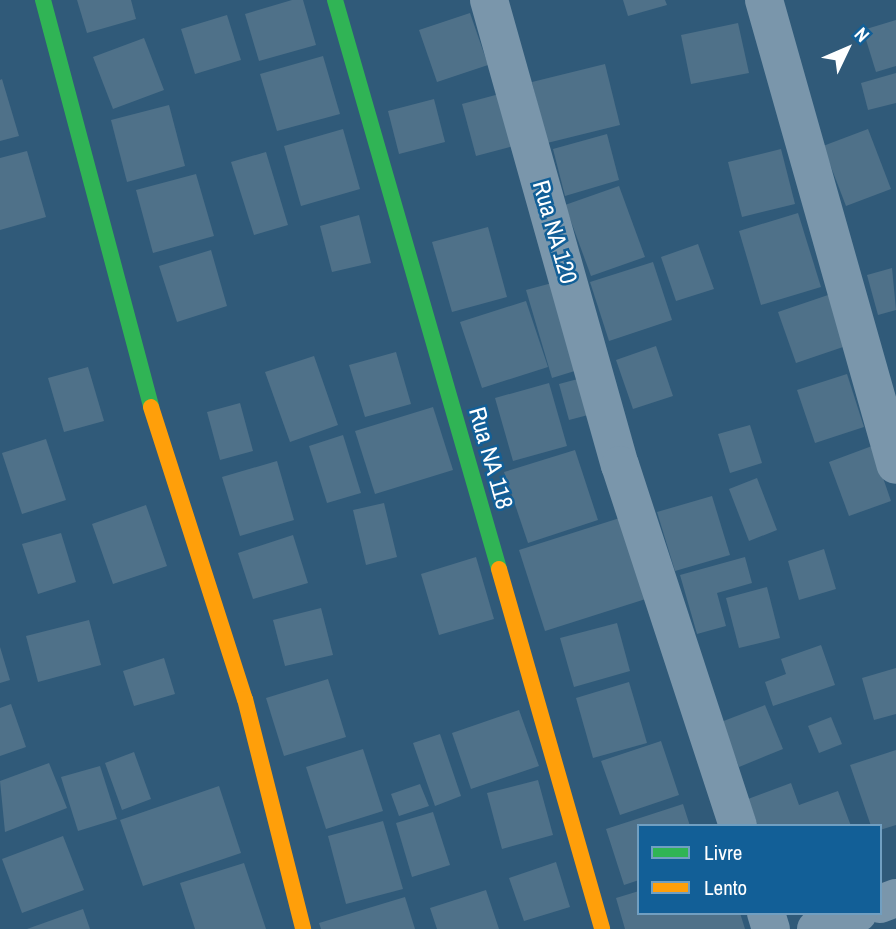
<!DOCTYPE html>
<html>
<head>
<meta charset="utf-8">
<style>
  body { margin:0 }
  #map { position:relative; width:896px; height:929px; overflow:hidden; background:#305a79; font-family:"Archivo Narrow",sans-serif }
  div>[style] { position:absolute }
  .building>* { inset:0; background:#4f7189 }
  .street>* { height:38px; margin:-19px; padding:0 19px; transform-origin:19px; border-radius:19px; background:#7a96ab }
  .fast>* { height:16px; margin:-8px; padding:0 8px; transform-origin:8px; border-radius:8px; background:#30b455 }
  .slow>* { height:16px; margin:-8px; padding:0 8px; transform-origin:8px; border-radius:8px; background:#ff9f0a }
  span { translate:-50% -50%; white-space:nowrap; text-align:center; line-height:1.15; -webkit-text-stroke:5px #125f97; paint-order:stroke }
  .street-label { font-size:24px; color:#fff }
  .legend { position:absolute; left:637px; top:824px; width:245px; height:91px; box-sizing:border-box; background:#125f97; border:2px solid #719fc1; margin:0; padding:9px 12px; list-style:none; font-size:21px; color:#fff }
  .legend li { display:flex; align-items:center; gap:14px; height:35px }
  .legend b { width:35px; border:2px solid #719fc1 }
  .north { position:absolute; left:812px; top:14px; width:70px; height:70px; -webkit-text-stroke:5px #125f97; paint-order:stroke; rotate:46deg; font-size:19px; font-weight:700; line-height:28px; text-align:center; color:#fff }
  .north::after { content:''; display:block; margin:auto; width:24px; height:32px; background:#fff; clip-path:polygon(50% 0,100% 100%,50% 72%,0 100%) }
</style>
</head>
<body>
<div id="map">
  <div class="building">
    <i style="clip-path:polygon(77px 0,131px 0,136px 19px,87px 33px)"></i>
    <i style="clip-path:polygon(292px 0,303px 0,316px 45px,259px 61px,245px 14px)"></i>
    <i style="clip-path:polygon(623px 0,665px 0,667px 5px,628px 16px)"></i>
    <i style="clip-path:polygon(470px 13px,488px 65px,437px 82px,419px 30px)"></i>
    <i style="clip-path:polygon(227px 15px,241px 60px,195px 74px,181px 29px)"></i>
    <i style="clip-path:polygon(896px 20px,896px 66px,876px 72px,863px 30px)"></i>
    <i style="clip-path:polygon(738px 23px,749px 73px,691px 84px,681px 35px)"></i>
    <i style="clip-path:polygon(144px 38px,164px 90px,113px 109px,93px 57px)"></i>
    <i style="clip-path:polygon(323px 56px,340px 114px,277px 131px,260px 74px)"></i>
    <i style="clip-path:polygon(605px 64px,620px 125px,547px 143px,532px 82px)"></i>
    <i style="clip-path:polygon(896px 73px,896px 103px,868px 110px,861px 83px)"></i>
    <i style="clip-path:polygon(2px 79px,19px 136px,0 141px,0 80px)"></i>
    <i style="clip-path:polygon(503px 93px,517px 145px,476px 156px,462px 104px)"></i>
    <i style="clip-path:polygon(434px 99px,445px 142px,399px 154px,388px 111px)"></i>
    <i style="clip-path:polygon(169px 105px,185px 166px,127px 182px,111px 120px)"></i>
    <i style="clip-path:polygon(343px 129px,360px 189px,301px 206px,284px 146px)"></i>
    <i style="clip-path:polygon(868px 129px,891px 189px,846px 206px,823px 146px)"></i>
    <i style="clip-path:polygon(607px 134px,619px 180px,565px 196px,553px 149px)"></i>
    <i style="clip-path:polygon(781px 149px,795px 204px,742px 217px,728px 162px)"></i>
    <i style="clip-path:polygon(27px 151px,46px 217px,0 230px,0 158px)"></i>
    <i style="clip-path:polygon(266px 152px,288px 225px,254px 235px,231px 162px)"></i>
    <i style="clip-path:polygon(196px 174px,214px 236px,153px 253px,136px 190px)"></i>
    <i style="clip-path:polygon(619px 186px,645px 257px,591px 276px,565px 205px)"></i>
    <i style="clip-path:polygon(798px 213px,821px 287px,761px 305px,739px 231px)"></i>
    <i style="clip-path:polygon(359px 215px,371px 263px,332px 272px,320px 226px)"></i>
    <i style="clip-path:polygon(488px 227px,507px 297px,452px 312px,432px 242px)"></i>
    <i style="clip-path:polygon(698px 244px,714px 289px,676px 301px,661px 257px)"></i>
    <i style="clip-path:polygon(211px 250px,227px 306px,177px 322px,159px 266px)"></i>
    <i style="clip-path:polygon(653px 262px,672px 320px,609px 341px,590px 282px)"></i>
    <i style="clip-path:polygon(892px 268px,896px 310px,878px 315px,867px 275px)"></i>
    <i style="clip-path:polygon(552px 283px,578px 370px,552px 378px,526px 290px)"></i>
    <i style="clip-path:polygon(828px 295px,846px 346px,796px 363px,778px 312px)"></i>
    <i style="clip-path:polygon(526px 301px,548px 367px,482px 388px,460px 322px)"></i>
    <i style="clip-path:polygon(656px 346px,673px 396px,633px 409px,616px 360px)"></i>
    <i style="clip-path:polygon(396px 352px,411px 404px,365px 417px,349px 365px)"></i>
    <i style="clip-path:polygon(314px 356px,338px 425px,290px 442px,265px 372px)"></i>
    <i style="clip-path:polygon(88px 367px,104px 421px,64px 432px,48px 378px)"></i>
    <i style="clip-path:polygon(847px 374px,864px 427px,815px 443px,797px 390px)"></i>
    <i style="clip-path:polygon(589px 376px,592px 414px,569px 420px,559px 384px)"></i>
    <i style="clip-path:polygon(549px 383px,567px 446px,513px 461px,495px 398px)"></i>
    <i style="clip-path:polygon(240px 403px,253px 451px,220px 460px,207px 412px)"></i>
    <i style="clip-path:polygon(433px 407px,453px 470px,375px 494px,355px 431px)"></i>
    <i style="clip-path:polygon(750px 425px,762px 463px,730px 473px,718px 434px)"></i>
    <i style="clip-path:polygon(343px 435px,361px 493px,327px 503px,309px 446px)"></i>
    <i style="clip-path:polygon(46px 439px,66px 500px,22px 514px,2px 453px)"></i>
    <i style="clip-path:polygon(872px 446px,891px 501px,849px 516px,829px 462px)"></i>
    <i style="clip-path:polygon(575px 450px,598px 520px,528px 543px,504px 472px)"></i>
    <i style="clip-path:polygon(277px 461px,294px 520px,240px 536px,222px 477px)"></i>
    <i style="clip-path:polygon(757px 478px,777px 530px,749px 541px,729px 489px)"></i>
    <i style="clip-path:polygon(712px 496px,730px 555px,675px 571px,657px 512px)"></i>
    <i style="clip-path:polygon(384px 503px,397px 557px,366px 565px,353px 510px)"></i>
    <i style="clip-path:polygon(146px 505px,167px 566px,113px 584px,92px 524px)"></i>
    <i style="clip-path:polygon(626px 516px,652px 597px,545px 631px,519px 550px)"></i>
    <i style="clip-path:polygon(61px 533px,76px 582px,38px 594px,22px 544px)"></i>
    <i style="clip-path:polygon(293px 535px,308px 583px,253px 599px,238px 553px)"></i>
    <i style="clip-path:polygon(824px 549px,836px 589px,799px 600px,788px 561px)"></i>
    <i style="clip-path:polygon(476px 557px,494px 619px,439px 635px,421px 574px)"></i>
    <i style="clip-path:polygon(745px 557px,752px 583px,717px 593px,726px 626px,697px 634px,680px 575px)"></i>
    <i style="clip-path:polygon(767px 587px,780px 638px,739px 648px,726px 598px)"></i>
    <i style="clip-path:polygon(321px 608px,333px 655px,285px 666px,273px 620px)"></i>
    <i style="clip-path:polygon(89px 620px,101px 665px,38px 682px,26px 636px)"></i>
    <i style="clip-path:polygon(617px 623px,630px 671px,574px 687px,560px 638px)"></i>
    <i style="clip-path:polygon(821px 645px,835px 685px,773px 706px,765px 682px,786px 674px,781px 659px)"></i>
    <i style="clip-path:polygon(0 647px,10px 680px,0 683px)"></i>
    <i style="clip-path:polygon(164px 658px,175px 694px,134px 706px,123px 671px)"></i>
    <i style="clip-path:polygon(896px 668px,896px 714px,874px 720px,862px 678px)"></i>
    <i style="clip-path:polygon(328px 679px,346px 737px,284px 756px,266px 698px)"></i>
    <i style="clip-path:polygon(629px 682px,647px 743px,593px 758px,576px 698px)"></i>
    <i style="clip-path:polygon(11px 704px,26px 747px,0 756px,0 708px)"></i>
    <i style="clip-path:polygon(765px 705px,783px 749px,739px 767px,721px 722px)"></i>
    <i style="clip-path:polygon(519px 710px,539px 766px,471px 789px,452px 733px)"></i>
    <i style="clip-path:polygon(831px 717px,842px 744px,819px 753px,808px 726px)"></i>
    <i style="clip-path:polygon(440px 734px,461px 796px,435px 806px,413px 743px)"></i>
    <i style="clip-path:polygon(661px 741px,679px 795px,620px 815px,601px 761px)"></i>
    <i style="clip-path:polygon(363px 749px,383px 811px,326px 829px,306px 767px)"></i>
    <i style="clip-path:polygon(896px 750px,896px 825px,880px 830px,871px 826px,850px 765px)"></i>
    <i style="clip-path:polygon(134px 752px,151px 799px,122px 810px,105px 763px)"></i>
    <i style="clip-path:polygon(49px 763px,67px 808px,5px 832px,0 781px)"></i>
    <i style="clip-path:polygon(100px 766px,117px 819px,78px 831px,61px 777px)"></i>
    <i style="clip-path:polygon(538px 780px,553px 835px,502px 849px,487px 793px)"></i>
    <i style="clip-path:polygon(791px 783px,799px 805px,838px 791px,851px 826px,758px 826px,748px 799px)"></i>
    <i style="clip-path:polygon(420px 784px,429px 806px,399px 816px,391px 794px)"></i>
    <i style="clip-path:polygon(219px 786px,241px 853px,143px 886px,120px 820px)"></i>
    <i style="clip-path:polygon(683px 804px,690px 826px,639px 826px,639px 880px,624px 885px,606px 829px)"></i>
    <i style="clip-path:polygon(433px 812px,450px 865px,412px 877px,396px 823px)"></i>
    <i style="clip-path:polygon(383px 821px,403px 889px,346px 904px,328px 836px)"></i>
    <i style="clip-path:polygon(63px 836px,84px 890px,22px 913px,2px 859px)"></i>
    <i style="clip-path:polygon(556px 862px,570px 907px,524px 921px,509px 878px)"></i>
    <i style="clip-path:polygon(244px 863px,266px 929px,195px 929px,180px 883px)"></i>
    <i style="clip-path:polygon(486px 890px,499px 929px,437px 929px,430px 908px)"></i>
    <i style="clip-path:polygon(639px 891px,639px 913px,740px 913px,745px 929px,625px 929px,616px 898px)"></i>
    <i style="clip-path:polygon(405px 897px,415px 929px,321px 929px,319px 923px)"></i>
    <i style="clip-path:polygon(83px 909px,90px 929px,27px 929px)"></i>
  </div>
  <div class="street">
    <i style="left:489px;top:0;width:483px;rotate:74.3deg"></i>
    <i style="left:620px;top:465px;width:380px;rotate:71.9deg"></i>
    <i style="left:764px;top:0;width:483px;rotate:74.2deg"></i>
    <i style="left:880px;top:904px;width:17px;rotate:-21deg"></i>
    <i style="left:766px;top:913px;width:17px;rotate:73deg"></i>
    <i style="left:816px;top:929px;width:45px;rotate:-20.9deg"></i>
  </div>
  <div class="fast">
    <i style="left:43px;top:0;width:421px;rotate:75.1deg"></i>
    <i style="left:335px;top:0;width:592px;rotate:73.92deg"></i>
  </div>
  <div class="slow">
    <i style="left:151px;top:407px;width:307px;rotate:72.2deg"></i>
    <i style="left:245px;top:699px;width:237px;rotate:75.8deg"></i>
    <i style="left:499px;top:569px;width:374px;rotate:74deg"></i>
  </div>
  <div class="street-label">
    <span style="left:555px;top:232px;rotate:74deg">Rua NA 120</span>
    <span style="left:491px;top:458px;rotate:74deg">Rua NA 118</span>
  </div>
  <ul class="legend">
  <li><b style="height:9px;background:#30b455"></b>Livre</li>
  <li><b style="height:9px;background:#ff9f0a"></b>Lento</li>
  </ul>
  <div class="north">N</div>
</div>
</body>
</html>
